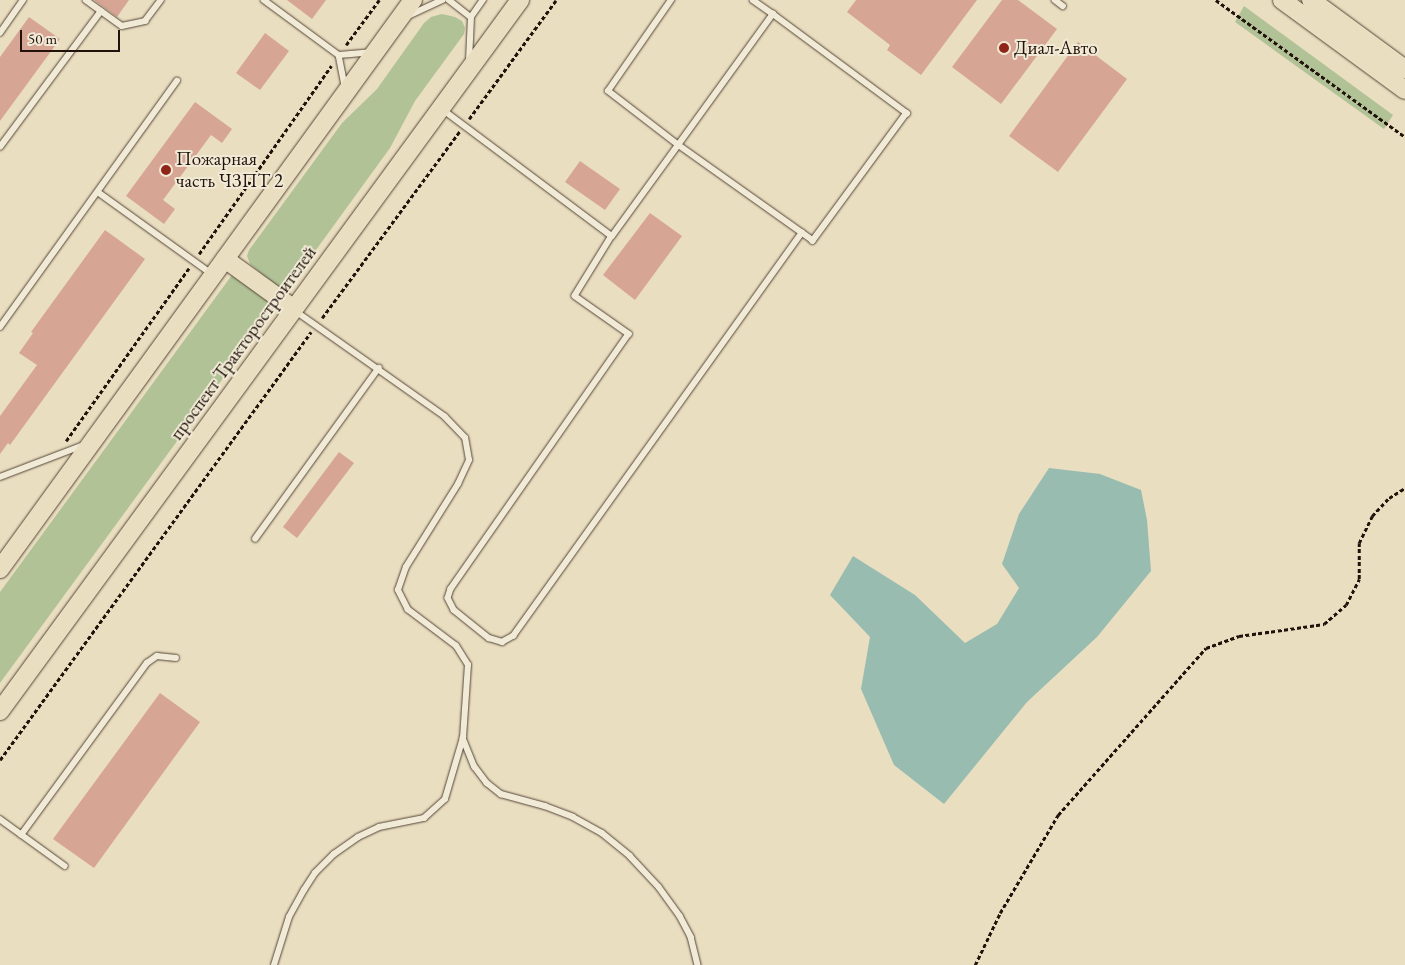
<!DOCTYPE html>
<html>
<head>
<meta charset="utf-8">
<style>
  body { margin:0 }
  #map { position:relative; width:1405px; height:965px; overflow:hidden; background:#eadec0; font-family:"EB Garamond",serif }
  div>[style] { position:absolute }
  .green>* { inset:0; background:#b1c297 }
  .water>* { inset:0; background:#98bcb0 }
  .building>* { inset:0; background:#d7a594 }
  .path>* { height:2.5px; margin-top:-1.25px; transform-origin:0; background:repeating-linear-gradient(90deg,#22120b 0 4px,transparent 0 6.5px) }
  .roads { filter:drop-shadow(0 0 1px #544538) drop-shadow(0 0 1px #544538) }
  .service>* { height:5.5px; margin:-2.75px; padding:0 2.75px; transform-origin:2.75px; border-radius:2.75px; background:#f1ead6 }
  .primary>* { height:18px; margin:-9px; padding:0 9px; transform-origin:9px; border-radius:9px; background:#eadec0 }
  .dots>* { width:14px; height:14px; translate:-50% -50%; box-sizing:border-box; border:2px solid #f1ead6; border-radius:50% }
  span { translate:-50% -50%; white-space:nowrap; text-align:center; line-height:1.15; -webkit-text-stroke:4px #f1ead6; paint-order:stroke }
  .poi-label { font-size:19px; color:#22120b }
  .left { translate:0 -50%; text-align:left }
  .street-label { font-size:19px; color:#22120b }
  .scale { position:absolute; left:20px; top:30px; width:100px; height:22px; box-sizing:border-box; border:2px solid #22120b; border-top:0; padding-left:6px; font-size:15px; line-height:18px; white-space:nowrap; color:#22120b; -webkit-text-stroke:4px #f1ead6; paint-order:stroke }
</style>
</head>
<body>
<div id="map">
  <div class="green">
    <i style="clip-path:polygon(1244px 6px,1393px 115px,1384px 129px,1235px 22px)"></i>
    <i style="clip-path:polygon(442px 14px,455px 17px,462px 21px,465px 28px,464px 34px,415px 101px,390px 148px,292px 283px,285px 289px,279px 289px,250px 264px,247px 256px,249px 250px,342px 123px,377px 89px,424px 23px,431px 17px)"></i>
    <i style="clip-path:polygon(232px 275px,238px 275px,274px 305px,273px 310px,0 683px,0 592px)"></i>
  </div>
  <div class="water">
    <i style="clip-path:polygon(1049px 468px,1100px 474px,1141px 490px,1147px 520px,1151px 571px,1097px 637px,1027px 702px,944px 804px,894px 765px,861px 689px,870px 637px,830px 595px,853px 556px,915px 595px,965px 643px,997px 624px,1019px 588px,1002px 564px,1019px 514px)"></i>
  </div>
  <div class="building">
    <i style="clip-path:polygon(94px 0,129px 0,117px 17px)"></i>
    <i style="clip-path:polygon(287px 0,326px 0,312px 19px)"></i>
    <i style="clip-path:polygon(856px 0,977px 0,921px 75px,887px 50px,890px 45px,847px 12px)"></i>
    <i style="clip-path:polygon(1002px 0,1018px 0,1057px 29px,1001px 104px,952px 67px)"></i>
    <i style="clip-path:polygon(29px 17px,60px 39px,0 121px,0 57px)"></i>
    <i style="clip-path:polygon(265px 33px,289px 51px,260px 90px,236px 73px)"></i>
    <i style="clip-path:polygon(1078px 42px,1127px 79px,1058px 172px,1009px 136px)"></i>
    <i style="clip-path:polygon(195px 102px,232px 129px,222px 143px,211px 135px,163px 200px,175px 209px,164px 224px,126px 196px)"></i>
    <i style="clip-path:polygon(580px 161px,620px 189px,605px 210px,565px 182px)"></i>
    <i style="clip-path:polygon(650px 213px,682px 236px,635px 300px,603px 275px)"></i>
    <i style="clip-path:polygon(105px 230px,145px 259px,10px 445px,8px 443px,0 454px,0 416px,37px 365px,19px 353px,33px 333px,31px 332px)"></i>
    <i style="clip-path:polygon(339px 452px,354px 463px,297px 538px,283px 527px)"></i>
    <i style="clip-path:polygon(160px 693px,200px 722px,94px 868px,53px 839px)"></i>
  </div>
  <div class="path">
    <i style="left:1216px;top:0;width:233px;rotate:35.9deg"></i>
    <i style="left:346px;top:45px;width:56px;rotate:-53.7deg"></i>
    <i style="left:469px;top:119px;width:147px;rotate:-53.8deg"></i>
    <i style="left:199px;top:254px;width:230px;rotate:-54.9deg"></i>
    <i style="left:322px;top:318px;width:232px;rotate:-53.6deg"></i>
    <i style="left:66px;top:441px;width:212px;rotate:-54.6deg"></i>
    <i style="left:0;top:760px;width:529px;rotate:-54deg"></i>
    <i style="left:975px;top:965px;width:58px;rotate:-64.3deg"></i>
    <i style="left:1000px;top:913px;width:114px;rotate:-59.4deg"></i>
    <i style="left:1058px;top:815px;width:223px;rotate:-48.5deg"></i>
    <i style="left:1206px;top:648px;width:35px;rotate:-20deg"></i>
    <i style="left:1239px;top:636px;width:86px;rotate:-8deg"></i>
    <i style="left:1324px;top:624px;width:29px;rotate:-41deg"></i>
    <i style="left:1346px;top:605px;width:29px;rotate:-63deg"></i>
    <i style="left:1359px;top:579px;width:36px;rotate:-90deg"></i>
    <i style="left:1359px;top:543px;width:30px;rotate:-64deg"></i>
    <i style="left:1372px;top:516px;width:25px;rotate:-47deg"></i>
    <i style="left:1389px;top:498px;width:19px;rotate:-32deg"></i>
  </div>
  <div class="roads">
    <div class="service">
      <i style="left:86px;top:0;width:44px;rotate:35.8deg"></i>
      <i style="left:122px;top:26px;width:24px;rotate:-12deg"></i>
      <i style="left:145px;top:21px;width:26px;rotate:-53deg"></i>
      <i style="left:264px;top:0;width:93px;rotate:36.3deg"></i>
      <i style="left:339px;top:55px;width:32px;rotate:-5deg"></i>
      <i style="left:449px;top:0;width:28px;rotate:38deg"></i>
      <i style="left:753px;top:0;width:24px;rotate:35deg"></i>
      <i style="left:1055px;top:0;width:10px;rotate:37deg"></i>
      <i style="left:773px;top:14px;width:167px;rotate:36.5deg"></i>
      <i style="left:907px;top:113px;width:159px;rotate:126.3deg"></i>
      <i style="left:813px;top:241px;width:166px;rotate:-144.6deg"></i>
      <i style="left:678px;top:145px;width:162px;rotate:-54.1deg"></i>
      <i style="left:408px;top:16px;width:38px;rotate:-25deg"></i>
      <i style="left:0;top:33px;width:40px;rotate:-55.1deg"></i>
      <i style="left:339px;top:55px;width:33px;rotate:79deg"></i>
      <i style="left:469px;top:61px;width:44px;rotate:-87.4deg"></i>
      <i style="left:471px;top:17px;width:21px;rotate:-55deg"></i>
      <i style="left:442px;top:109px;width:212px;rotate:36.8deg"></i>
      <i style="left:612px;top:236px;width:112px;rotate:-54deg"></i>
      <i style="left:678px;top:145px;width:88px;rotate:-142.4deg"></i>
      <i style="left:608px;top:91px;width:111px;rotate:-55.3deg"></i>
      <i style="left:0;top:147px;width:169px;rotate:-53.4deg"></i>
      <i style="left:98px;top:192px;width:140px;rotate:35.7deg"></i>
      <i style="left:612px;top:236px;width:70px;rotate:121.7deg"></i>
      <i style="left:575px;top:296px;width:66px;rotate:35.1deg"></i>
      <i style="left:629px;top:334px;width:311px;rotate:124.9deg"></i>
      <i style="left:451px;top:589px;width:9px;rotate:108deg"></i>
      <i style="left:448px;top:598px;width:13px;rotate:63deg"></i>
      <i style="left:454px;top:610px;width:45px;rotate:38.7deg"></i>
      <i style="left:489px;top:638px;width:14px;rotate:17deg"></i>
      <i style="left:502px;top:642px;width:13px;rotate:-29deg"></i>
      <i style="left:513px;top:636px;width:496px;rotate:-54.4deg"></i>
      <i style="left:0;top:327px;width:303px;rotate:-54.3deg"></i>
      <i style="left:0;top:477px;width:90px;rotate:-20.9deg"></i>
      <i style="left:255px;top:539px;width:211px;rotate:-54.1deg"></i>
      <i style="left:463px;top:738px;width:31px;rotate:68deg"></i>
      <i style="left:475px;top:767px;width:20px;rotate:53deg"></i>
      <i style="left:487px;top:783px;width:18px;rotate:38deg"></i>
      <i style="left:501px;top:794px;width:46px;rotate:15.3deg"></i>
      <i style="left:545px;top:806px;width:30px;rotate:21deg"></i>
      <i style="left:573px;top:817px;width:33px;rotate:29deg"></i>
      <i style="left:602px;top:833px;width:36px;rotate:39deg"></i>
      <i style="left:630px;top:856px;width:42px;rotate:46.9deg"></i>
      <i style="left:659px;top:887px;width:36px;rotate:54deg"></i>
      <i style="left:680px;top:916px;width:24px;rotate:62deg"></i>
      <i style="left:691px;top:937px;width:29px;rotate:76deg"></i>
      <i style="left:0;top:819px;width:80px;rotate:35.9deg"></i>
      <i style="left:21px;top:835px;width:213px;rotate:-53.8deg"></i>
      <i style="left:147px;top:663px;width:12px;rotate:-35deg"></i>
      <i style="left:157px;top:656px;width:19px;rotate:6deg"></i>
      <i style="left:274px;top:965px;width:50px;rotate:-72.6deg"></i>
      <i style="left:289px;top:917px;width:31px;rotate:-61deg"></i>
      <i style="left:304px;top:890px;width:20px;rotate:-57deg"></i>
      <i style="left:315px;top:873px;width:27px;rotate:-45deg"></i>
      <i style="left:334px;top:854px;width:29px;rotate:-35deg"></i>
      <i style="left:358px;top:837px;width:23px;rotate:-25deg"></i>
      <i style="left:379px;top:827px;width:46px;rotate:-11.3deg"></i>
      <i style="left:424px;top:818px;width:28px;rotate:-42deg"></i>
      <i style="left:445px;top:799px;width:64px;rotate:-73.6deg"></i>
      <i style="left:463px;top:738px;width:73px;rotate:-86.1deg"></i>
      <i style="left:468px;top:665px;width:22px;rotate:-122deg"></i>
      <i style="left:456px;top:646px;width:60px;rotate:-143.1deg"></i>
      <i style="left:408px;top:610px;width:22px;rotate:-117deg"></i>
      <i style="left:398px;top:590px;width:24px;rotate:-71deg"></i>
      <i style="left:406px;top:567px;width:98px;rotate:-57.9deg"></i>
      <i style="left:458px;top:484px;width:26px;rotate:-65deg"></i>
      <i style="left:469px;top:460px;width:22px;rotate:-100deg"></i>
      <i style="left:465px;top:438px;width:29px;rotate:-134deg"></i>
      <i style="left:445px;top:417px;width:184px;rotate:-144.8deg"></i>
    </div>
    <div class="primary">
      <i style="left:1282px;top:0;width:152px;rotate:36.2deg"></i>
      <i style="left:1311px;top:0;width:117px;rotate:36.3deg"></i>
      <i style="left:225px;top:259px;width:85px;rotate:35.9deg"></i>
      <i style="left:0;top:569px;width:703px;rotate:-54.03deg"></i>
      <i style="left:0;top:711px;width:881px;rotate:-53.82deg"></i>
    </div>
  </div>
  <div class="dots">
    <i style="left:1004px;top:48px;background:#8f2418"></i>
    <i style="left:166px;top:170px;background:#8f2418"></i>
  </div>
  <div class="poi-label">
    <span class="left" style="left:1014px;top:48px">Диал-Авто</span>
    <span class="left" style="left:176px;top:170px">Пожарная<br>часть ЧЗПТ 2</span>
  </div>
  <div class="street-label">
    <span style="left:243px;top:343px;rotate:-54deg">проспект Тракторостроителей</span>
  </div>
  <div class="scale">50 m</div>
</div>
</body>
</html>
